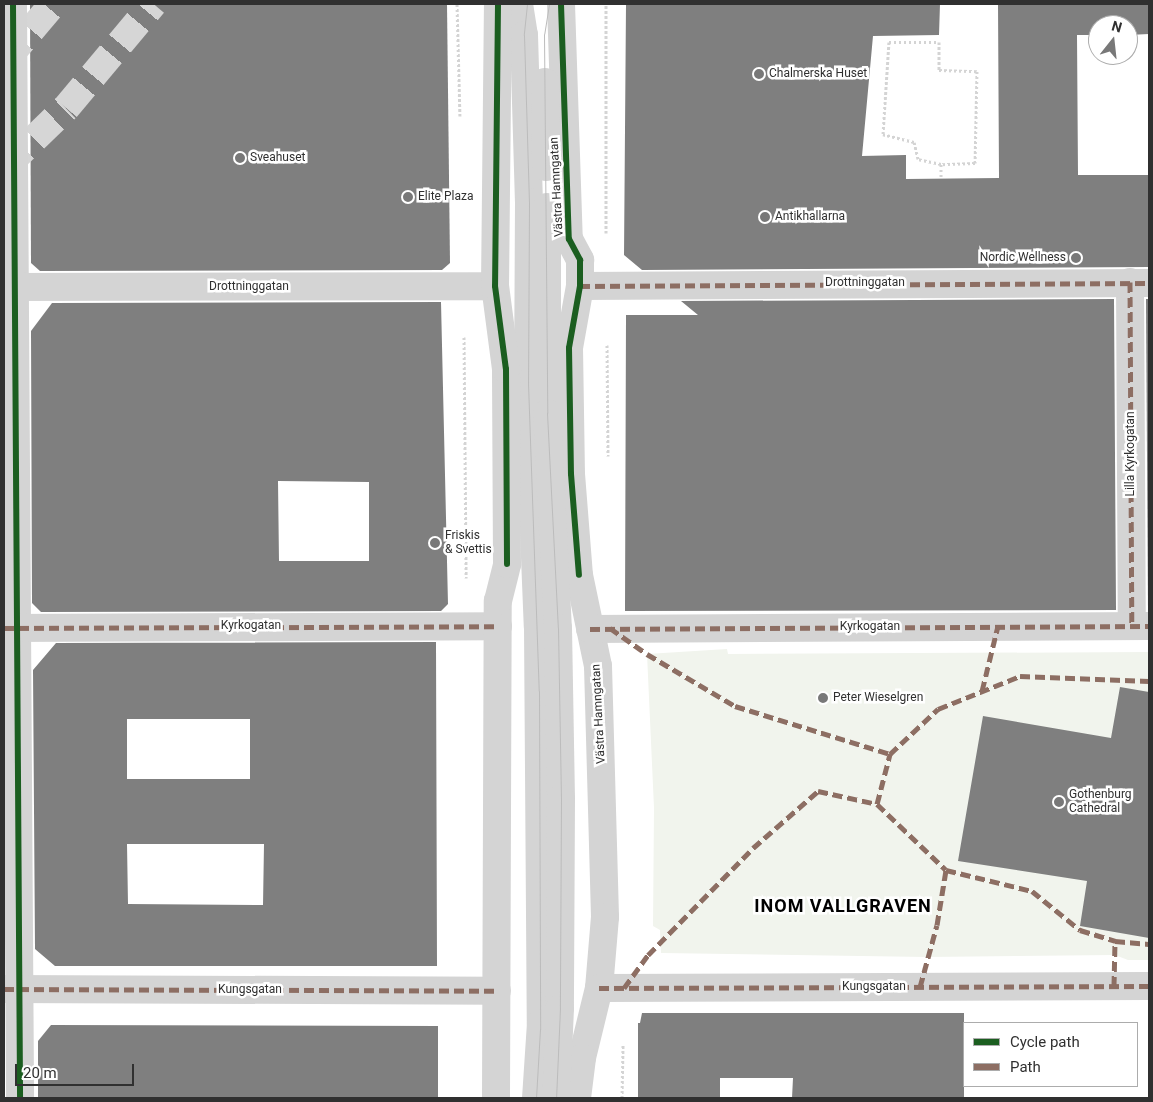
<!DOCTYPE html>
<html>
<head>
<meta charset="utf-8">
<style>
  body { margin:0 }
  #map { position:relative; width:1153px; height:1102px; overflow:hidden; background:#fff; font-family:Roboto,sans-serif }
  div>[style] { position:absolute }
  .green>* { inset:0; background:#f1f4ed }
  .building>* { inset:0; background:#7f7f7f }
  .highway-tunnel>* { height:28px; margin-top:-14px; transform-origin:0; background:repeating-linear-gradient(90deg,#d6d6d6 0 28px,transparent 0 42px) }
  .path>* { height:3px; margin-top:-1.5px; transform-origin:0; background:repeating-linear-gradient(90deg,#d4d4d4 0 2.5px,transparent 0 5px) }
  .minor>* { height:28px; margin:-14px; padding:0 14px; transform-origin:14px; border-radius:14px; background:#d4d4d4 }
  .tram>* { height:1px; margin:-0.5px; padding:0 0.5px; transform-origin:0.5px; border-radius:0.5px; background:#bcbcbc }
  .quiet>* { height:5px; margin-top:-2.5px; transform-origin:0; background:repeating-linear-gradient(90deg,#8d6e63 0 10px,transparent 0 15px) }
  .cycleway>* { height:6px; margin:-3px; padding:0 3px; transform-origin:3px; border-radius:3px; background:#1b5e20 }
  .dots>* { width:14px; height:14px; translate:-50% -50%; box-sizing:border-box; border:2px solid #fff; border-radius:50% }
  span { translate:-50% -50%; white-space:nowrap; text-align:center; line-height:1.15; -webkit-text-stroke:5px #fff; paint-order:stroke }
  .poi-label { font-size:12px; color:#303030 }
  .left { translate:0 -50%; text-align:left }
  .right { translate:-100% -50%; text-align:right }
  .street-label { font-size:12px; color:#303030 }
  .district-label { font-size:18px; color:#000; font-weight:700; letter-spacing:1px }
  .frame { position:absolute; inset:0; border:5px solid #303030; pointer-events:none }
  .legend { position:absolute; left:963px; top:1022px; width:175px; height:65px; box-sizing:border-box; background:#fff; border:1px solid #acacac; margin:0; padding:6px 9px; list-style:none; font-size:15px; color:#303030 }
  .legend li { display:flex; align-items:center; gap:10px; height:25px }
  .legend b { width:25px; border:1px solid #acacac }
  .north { position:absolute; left:1088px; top:15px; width:50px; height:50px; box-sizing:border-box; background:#fff; border:1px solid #acacac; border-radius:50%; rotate:16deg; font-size:14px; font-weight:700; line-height:20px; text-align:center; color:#303030 }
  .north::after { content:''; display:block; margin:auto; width:18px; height:22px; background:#787878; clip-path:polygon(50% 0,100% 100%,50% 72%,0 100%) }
  .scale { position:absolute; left:15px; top:1064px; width:119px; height:22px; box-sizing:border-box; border:2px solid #303030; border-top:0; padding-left:6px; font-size:15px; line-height:18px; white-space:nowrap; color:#303030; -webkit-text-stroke:4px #fff; paint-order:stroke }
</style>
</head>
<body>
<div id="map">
  <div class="green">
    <i style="clip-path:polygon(727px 649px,728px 654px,1149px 652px,1149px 960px,1128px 960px,1115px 955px,927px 957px,661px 953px,660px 930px,653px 926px,654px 808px,647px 654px)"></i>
  </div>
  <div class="building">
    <i style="clip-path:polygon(30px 4px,447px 4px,450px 263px,442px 270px,40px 271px,31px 263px)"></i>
    <i style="clip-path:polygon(626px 4px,940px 4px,939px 35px,873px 36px,862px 156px,906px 155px,906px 179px,999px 178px,998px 4px,1149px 4px,1149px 34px,1128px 35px,1128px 25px,1098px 25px,1098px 35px,1077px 35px,1078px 175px,1149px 175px,1149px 267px,642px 270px,624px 255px)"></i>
    <i style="clip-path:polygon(1114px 299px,1116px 610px,625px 611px,626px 315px,698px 315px,681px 301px)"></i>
    <i style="clip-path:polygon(1146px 299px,1149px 299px,1149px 610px,1148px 610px)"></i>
    <i style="clip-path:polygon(evenodd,441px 302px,448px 604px,441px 611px,41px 612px,32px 603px,31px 331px,52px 303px,441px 302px,278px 481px,369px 482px,369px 561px,279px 561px,278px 481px)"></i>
    <i style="clip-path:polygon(evenodd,436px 642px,437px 966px,55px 966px,35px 949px,33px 670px,56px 643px,436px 642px,127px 719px,250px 719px,250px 779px,127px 779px,127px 719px,436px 642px,127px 844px,264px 844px,263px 905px,128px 904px,127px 844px)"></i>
    <i style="clip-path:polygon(1120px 687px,1149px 692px,1149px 938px,1080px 926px,1087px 881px,958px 861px,983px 716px,1111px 738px)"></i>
    <i style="clip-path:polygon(642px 1013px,964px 1013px,964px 1098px,792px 1098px,793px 1078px,720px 1078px,720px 1098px,638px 1098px,638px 1023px,640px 1023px)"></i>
    <i style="clip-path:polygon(51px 1025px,438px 1026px,438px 1098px,38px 1098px,38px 1041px)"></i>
  </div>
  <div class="highway-tunnel">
    <i style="left:4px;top:62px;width:76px;rotate:-49.8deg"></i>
    <i style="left:4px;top:168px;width:86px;rotate:-44.1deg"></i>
    <i style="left:66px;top:108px;width:136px;rotate:-50.1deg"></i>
  </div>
  <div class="path">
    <i style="left:457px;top:4px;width:112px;rotate:88.5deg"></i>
    <i style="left:941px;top:164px;width:24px;rotate:-168deg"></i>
    <i style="left:918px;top:159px;width:17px;rotate:-103deg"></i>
    <i style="left:914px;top:142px;width:32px;rotate:-166deg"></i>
    <i style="left:883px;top:134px;width:92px;rotate:-86.3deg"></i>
    <i style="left:889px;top:42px;width:50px"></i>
    <i style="left:939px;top:42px;width:28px;rotate:90deg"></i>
    <i style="left:939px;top:70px;width:38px;rotate:2deg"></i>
    <i style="left:977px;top:71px;width:92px;rotate:91.2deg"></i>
    <i style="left:975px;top:163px;width:34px;rotate:178deg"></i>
    <i style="left:941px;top:164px;width:14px;rotate:90deg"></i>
    <i style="left:606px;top:233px;width:229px;rotate:-90deg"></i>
    <i style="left:464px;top:337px;width:241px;rotate:89.5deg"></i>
    <i style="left:607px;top:345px;width:111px;rotate:89.5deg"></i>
    <i style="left:622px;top:1098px;width:54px;rotate:-88.9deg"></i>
  </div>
  <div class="minor">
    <i style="left:13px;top:4px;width:1094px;rotate:89.63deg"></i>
    <i style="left:519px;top:4px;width:31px;rotate:81deg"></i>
    <i style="left:524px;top:35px;width:167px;rotate:88.3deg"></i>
    <i style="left:529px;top:202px;width:181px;rotate:90.3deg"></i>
    <i style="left:528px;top:383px;width:244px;rotate:87.7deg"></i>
    <i style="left:538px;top:627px;width:396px;rotate:89.6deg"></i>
    <i style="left:541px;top:1023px;width:75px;rotate:93.8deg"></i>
    <i style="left:561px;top:4px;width:235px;rotate:88.1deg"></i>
    <i style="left:569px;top:239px;width:24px;rotate:62deg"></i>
    <i style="left:580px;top:260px;width:26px;rotate:90deg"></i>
    <i style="left:580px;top:286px;width:63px;rotate:100.1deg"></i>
    <i style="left:569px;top:348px;width:126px;rotate:89.1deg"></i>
    <i style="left:571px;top:474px;width:101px;rotate:85.5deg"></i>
    <i style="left:579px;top:575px;width:93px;rotate:78.2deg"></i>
    <i style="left:598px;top:666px;width:251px;rotate:88.4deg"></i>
    <i style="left:605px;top:917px;width:71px;rotate:94.8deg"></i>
    <i style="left:599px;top:988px;width:72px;rotate:103.7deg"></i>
    <i style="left:582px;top:1058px;width:40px;rotate:97.1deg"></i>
    <i style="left:545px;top:82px;width:85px;rotate:89.3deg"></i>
    <i style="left:547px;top:207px;width:206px;rotate:90deg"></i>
    <i style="left:547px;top:413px;width:215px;rotate:87.1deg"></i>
    <i style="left:558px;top:628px;width:171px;rotate:89deg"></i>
    <i style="left:561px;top:799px;width:209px;rotate:90.3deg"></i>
    <i style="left:560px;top:1008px;width:90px;rotate:92.5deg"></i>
    <i style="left:1130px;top:282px;width:344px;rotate:89.7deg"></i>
    <i style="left:580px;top:286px;width:569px;rotate:-0.3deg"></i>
    <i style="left:4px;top:287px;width:491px;rotate:-0.1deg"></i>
    <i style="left:4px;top:628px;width:494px;rotate:-0.2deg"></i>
    <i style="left:590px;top:629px;width:559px;rotate:-0.31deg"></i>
    <i style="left:599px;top:988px;width:550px;rotate:-0.21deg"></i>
    <i style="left:4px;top:989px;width:493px;rotate:0.2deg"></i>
    <i style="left:496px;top:1098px;width:497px;rotate:-89.8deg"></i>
    <i style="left:498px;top:601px;width:38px;rotate:-76deg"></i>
    <i style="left:507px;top:564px;width:195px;rotate:-90.3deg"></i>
    <i style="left:506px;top:369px;width:84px;rotate:-97.5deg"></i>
    <i style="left:495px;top:286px;width:282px;rotate:-89.4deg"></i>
  </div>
  <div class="tram">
    <i style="left:527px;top:4px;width:31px;rotate:96deg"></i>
    <i style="left:524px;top:35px;width:167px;rotate:88.3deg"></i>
    <i style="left:529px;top:202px;width:181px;rotate:90.3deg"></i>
    <i style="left:528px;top:383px;width:308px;rotate:88deg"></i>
    <i style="left:539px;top:691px;width:338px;rotate:89.8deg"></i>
    <i style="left:540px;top:1029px;width:69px;rotate:93.3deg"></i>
    <i style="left:549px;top:4px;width:30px;rotate:99deg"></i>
    <i style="left:544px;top:34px;width:379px;rotate:89.5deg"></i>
    <i style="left:547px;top:413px;width:215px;rotate:87.1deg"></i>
    <i style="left:558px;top:628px;width:171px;rotate:89deg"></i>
    <i style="left:561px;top:799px;width:209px;rotate:90.3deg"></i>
    <i style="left:560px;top:1008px;width:90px;rotate:92.5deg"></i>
  </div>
  <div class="quiet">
    <i style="left:1130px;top:282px;width:344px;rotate:89.7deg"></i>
    <i style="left:580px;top:286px;width:569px;rotate:-0.3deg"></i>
    <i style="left:4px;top:628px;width:494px;rotate:-0.2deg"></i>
    <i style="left:610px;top:628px;width:45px;rotate:35.1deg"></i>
    <i style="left:647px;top:654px;width:102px;rotate:30.6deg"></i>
    <i style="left:735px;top:706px;width:162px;rotate:17.2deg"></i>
    <i style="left:590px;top:629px;width:559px;rotate:-0.31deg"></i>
    <i style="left:982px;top:691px;width:67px;rotate:-76.2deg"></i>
    <i style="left:877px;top:804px;width:52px;rotate:-75.4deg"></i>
    <i style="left:890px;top:754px;width:66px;rotate:-43.2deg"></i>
    <i style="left:938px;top:709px;width:88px;rotate:-21.9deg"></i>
    <i style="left:1020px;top:676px;width:129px;rotate:2.2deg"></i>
    <i style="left:1114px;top:986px;width:45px;rotate:-88.7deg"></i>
    <i style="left:920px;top:987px;width:64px;rotate:-74.7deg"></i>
    <i style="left:937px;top:925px;width:56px;rotate:-80.7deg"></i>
    <i style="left:599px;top:988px;width:550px;rotate:-0.21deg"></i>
    <i style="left:624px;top:988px;width:41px;rotate:-54deg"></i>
    <i style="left:648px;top:955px;width:150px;rotate:-45.5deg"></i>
    <i style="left:753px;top:848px;width:86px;rotate:-41.2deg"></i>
    <i style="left:818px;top:791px;width:60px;rotate:12.4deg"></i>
    <i style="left:877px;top:804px;width:95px;rotate:43.7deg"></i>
    <i style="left:946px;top:870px;width:89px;rotate:13.7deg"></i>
    <i style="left:1032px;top:891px;width:62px;rotate:39.1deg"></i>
    <i style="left:1080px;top:930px;width:37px;rotate:17deg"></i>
    <i style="left:1115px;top:941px;width:34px;rotate:5deg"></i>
    <i style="left:4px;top:989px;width:493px;rotate:0.2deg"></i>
  </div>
  <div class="cycleway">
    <i style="left:13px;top:4px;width:1094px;rotate:89.63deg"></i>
    <i style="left:498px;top:4px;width:282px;rotate:90.6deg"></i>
    <i style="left:495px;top:286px;width:84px;rotate:82.5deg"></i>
    <i style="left:506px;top:369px;width:195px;rotate:89.7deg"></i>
    <i style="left:561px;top:4px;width:235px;rotate:88.1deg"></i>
    <i style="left:569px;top:239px;width:24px;rotate:62deg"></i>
    <i style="left:580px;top:260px;width:26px;rotate:90deg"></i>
    <i style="left:580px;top:286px;width:63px;rotate:100.1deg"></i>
    <i style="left:569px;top:348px;width:126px;rotate:89.1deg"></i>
    <i style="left:571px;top:474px;width:101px;rotate:85.5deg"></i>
  </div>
  <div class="dots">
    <i style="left:759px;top:74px;background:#787878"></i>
    <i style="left:240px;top:158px;background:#787878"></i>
    <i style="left:408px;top:197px;background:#787878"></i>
    <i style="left:765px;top:217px;background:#787878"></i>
    <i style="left:1076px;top:258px;background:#787878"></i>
    <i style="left:435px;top:543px;background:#787878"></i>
    <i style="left:823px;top:698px;background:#787878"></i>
    <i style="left:1059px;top:802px;background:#787878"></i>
  </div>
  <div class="poi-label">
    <span class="left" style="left:769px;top:74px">Chalmerska Huset</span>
    <span class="left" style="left:250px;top:158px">Sveahuset</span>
    <span class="left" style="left:418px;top:197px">Elite Plaza</span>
    <span class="left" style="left:775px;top:217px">Antikhallarna</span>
    <span class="right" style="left:1066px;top:258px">Nordic Wellness</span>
    <span class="left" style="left:445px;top:543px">Friskis<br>&amp; Svettis</span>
    <span class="left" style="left:833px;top:698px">Peter Wieselgren</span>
    <span class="left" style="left:1069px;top:802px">Gothenburg<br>Cathedral</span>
  </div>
  <div class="street-label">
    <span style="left:557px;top:187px;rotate:-93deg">Västra Hamngatan</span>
    <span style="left:865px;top:283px">Drottninggatan</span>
    <span style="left:249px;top:287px">Drottninggatan</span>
    <span style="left:1131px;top:454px;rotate:-90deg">Lilla Kyrkogatan</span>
    <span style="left:251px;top:626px">Kyrkogatan</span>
    <span style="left:870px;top:627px">Kyrkogatan</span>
    <span style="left:599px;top:714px;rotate:-93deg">Västra Hamngatan</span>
    <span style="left:874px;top:987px">Kungsgatan</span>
    <span style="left:250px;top:990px">Kungsgatan</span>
  </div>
  <div class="district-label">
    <span style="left:843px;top:906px">INOM VALLGRAVEN</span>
  </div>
  <div class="frame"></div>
  <ul class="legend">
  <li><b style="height:6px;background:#1b5e20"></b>Cycle path</li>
  <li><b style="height:6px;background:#8d6e63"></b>Path</li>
  </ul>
  <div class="north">N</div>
  <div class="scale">20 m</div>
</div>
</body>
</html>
